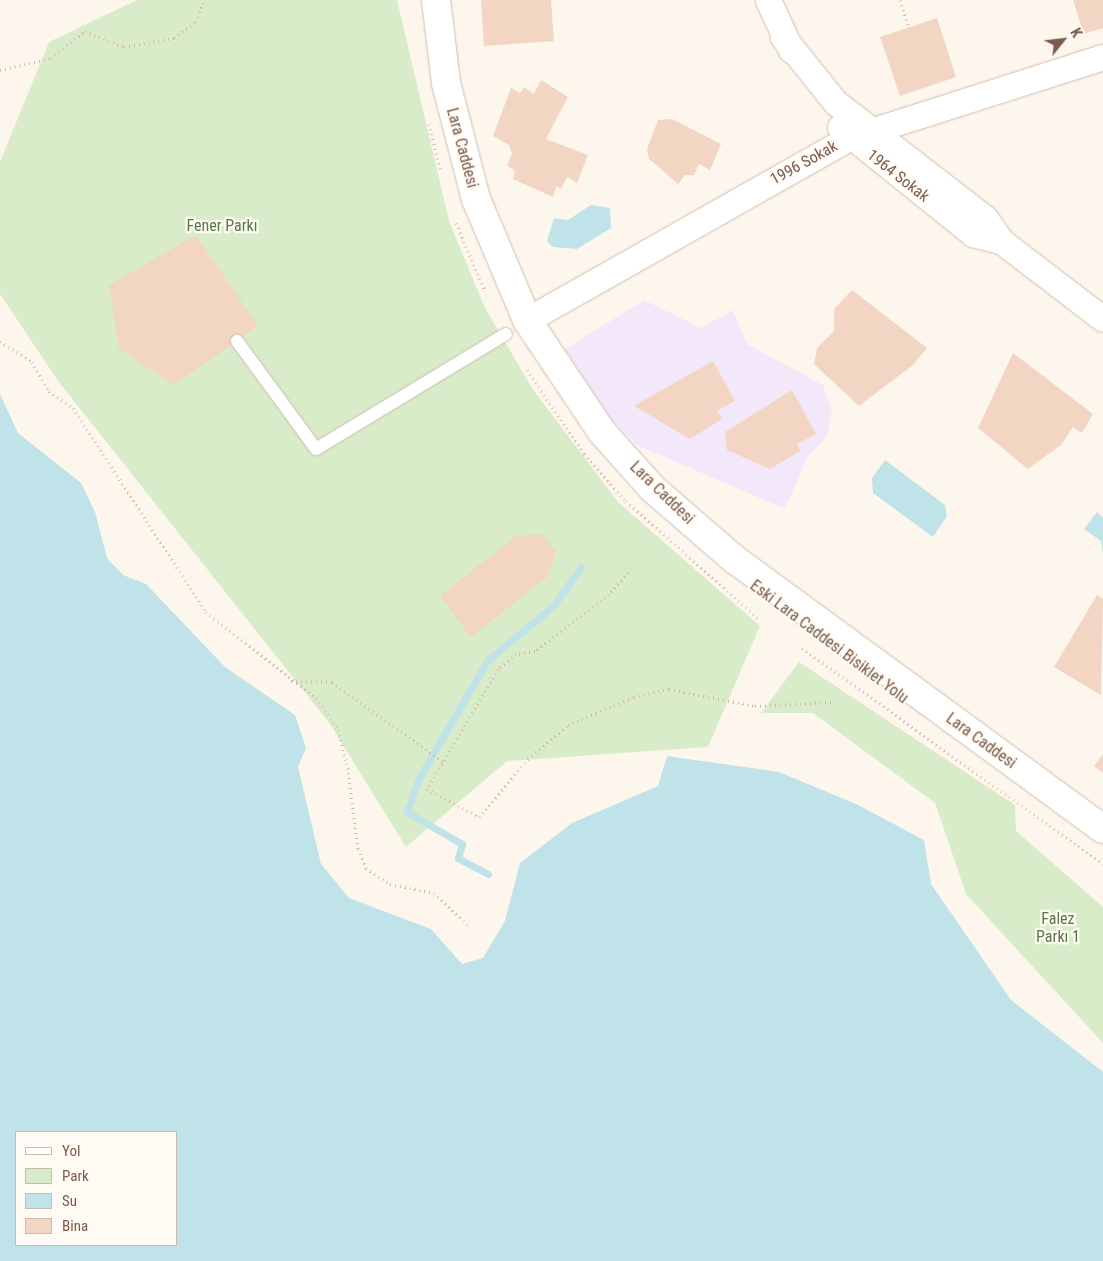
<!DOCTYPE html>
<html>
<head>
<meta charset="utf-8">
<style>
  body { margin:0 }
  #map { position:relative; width:1103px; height:1261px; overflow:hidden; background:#fdf6ec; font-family:"Roboto Condensed",sans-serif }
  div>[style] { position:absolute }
  .education>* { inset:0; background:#f3e8fa }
  .green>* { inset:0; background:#d8ecc9 }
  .water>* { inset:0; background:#bfe3e8 }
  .stream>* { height:7px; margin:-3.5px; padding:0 3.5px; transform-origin:3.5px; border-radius:3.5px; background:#bfe3e8 }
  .building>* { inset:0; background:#f3d5c3 }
  .path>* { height:3px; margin-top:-1.5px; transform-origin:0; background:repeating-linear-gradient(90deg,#d9b8a5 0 1px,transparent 0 5px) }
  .roads { filter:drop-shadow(0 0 1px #d1beb0) drop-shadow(0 0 1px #d1beb0) }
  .lane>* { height:12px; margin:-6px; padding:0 6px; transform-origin:6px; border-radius:6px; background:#fff }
  .street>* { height:25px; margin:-12.5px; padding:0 12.5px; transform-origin:12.5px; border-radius:12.5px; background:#fff }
  .secondary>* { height:28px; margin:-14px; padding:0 14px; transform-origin:14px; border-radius:14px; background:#fff }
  span { translate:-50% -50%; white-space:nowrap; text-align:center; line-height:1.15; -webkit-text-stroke:4.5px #fffaf3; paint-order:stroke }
  .street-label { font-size:16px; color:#7a5c4d }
  .park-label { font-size:16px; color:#537a41 }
  .legend { position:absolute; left:15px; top:1131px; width:162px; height:115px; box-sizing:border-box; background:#fffaf3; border:1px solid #cabbb1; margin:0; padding:6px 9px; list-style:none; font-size:15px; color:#7a5c4d }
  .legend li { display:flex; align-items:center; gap:10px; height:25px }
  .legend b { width:25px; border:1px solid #cabbb1 }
  .north { position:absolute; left:1038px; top:15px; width:50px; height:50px; -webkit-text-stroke:4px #fffaf3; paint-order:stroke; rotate:61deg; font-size:14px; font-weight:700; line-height:20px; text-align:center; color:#7a5c4d }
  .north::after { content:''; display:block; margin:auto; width:18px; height:22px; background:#7a5c4d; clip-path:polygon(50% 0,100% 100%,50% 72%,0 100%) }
</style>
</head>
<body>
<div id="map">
  <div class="education">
    <i style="clip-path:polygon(644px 300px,701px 328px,733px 310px,747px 344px,823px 385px,832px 412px,827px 437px,807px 458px,785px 509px,637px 445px,608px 416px,565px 349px)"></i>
  </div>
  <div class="green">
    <i style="clip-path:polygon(137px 0,397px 0,449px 221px,485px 308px,534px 391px,618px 502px,760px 626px,708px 747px,507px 761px,406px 847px,330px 724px,58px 381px,0 294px,0 162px,49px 42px)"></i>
    <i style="clip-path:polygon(799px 662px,1015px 805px,1016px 831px,1103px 907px,1103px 1043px,966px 894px,935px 803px,813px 713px,761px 713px)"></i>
  </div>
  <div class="water">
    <i style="clip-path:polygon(591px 205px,610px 208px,611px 228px,577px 249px,553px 247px,547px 241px,554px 218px,568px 220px)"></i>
    <i style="clip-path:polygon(evenodd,0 394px,18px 433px,81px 483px,95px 512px,107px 558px,123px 575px,146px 584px,225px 667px,295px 715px,306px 748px,298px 767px,321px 864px,349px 898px,431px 929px,462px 964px,483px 958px,505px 921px,520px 863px,572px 823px,658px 786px,667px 756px,779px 772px,856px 804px,924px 840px,931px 884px,1011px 1000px,1103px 1072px,1103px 1261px,0 1261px,0 394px,16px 1132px,176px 1132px,176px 1245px,16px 1245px,16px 1132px)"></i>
    <i style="clip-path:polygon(885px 460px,945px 505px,947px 516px,933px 537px,873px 493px,872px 478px)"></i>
    <i style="clip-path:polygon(1097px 512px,1103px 518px,1103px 554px,1101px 541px,1084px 529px)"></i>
  </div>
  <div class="stream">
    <i style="left:488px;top:874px;width:34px;rotate:-152deg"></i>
    <i style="left:458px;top:858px;width:15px;rotate:-74deg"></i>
    <i style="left:462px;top:844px;width:64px;rotate:-149.8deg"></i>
    <i style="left:407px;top:812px;width:34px;rotate:-71deg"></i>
    <i style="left:418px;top:780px;width:138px;rotate:-59.9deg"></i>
    <i style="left:487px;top:661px;width:87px;rotate:-39.9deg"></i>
    <i style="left:554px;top:605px;width:47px;rotate:-54.6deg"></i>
  </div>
  <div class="building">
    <i style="clip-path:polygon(481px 0,551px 0,554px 41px,484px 46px)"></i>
    <i style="clip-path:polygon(1073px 0,1103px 0,1103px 28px,1084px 34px)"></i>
    <i style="clip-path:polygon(937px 18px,956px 77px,900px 96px,880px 37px)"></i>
    <i style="clip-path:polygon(541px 80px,568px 97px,546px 139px,588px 155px,577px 183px,567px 177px,561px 189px,556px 186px,553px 197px,513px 179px,515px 171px,507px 165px,512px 154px,509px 145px,493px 136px,511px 88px,520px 93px,524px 87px,534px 94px)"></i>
    <i style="clip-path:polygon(672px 119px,721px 144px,710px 170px,699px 164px,694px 175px,685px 175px,678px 184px,649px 159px,647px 149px,658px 120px)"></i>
    <i style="clip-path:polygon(196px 235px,258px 326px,174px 385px,119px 349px,109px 285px)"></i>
    <i style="clip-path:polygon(852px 290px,927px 348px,913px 365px,859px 406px,814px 364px,817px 348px,834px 331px,834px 309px)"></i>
    <i style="clip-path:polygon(1013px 353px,1093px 414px,1082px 433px,1073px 427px,1061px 445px,1028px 469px,978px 428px)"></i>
    <i style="clip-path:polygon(713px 361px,735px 401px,717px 411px,722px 419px,690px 439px,634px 406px)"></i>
    <i style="clip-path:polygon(792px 390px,816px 434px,797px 444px,800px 451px,770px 469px,727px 450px,725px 432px)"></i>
    <i style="clip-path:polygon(542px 534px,556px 552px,547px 577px,471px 637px,440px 596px,516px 536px)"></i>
    <i style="clip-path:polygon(1097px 595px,1103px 599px,1101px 695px,1054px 667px)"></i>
    <i style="clip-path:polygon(1103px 754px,1103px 773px,1094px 766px)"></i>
  </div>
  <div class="path">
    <i style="left:900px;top:0;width:28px;rotate:72deg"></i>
    <i style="left:0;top:70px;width:52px;rotate:-13.2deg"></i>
    <i style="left:51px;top:58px;width:43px;rotate:-38.5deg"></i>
    <i style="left:85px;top:31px;width:42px;rotate:22.3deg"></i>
    <i style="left:124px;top:47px;width:51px;rotate:-10.2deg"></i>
    <i style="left:174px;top:38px;width:27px;rotate:-36deg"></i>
    <i style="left:196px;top:22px;width:23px;rotate:-70deg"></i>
    <i style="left:429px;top:124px;width:46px;rotate:76.3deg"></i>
    <i style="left:456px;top:223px;width:74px;rotate:66.9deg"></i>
    <i style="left:0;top:341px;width:38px;rotate:33deg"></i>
    <i style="left:32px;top:362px;width:34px;rotate:60deg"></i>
    <i style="left:49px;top:391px;width:29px;rotate:35deg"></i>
    <i style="left:73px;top:408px;width:244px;rotate:56.9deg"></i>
    <i style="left:206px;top:612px;width:140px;rotate:38deg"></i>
    <i style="left:316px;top:698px;width:39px;rotate:55deg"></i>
    <i style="left:338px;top:730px;width:34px;rotate:75deg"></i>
    <i style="left:347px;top:763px;width:87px;rotate:82.7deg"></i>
    <i style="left:358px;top:849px;width:21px;rotate:67deg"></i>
    <i style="left:366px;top:868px;width:29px;rotate:34deg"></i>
    <i style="left:390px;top:884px;width:45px;rotate:11.6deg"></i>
    <i style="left:434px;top:893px;width:48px;rotate:43.3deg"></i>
    <i style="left:527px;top:370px;width:102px;rotate:55.8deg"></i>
    <i style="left:584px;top:454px;width:63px;rotate:48.2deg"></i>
    <i style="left:626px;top:501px;width:176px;rotate:41.6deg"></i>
    <i style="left:632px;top:569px;width:34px;rotate:133deg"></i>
    <i style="left:609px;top:594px;width:93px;rotate:142.4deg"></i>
    <i style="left:535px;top:651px;width:19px;rotate:171deg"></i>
    <i style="left:516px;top:654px;width:23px;rotate:140deg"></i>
    <i style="left:498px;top:669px;width:139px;rotate:120.6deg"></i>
    <i style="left:427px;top:789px;width:59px;rotate:28.3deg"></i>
    <i style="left:479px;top:817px;width:76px;rotate:-49.8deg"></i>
    <i style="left:528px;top:759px;width:52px;rotate:-40.4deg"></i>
    <i style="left:568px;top:725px;width:72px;rotate:-23deg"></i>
    <i style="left:634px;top:697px;width:36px;rotate:-13deg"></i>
    <i style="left:669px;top:689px;width:88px;rotate:11.2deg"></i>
    <i style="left:755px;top:706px;width:76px;rotate:-3deg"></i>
    <i style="left:802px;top:648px;width:370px;rotate:35.7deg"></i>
    <i style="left:291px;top:681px;width:41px;rotate:1.4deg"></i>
    <i style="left:332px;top:682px;width:137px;rotate:35.8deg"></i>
  </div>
  <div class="roads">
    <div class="lane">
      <i style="left:237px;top:341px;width:134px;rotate:53.8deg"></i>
      <i style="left:316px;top:449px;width:222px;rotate:-31.2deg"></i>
    </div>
    <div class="street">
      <i style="left:768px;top:0;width:55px;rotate:65.3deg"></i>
      <i style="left:783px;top:37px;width:83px;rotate:51.3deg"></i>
      <i style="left:835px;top:102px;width:190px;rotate:37.7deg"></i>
      <i style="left:985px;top:218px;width:28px;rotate:55deg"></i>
      <i style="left:1001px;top:241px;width:128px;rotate:37.4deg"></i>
      <i style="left:840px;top:127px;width:171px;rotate:38.8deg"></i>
      <i style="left:973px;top:234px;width:29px;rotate:14deg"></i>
      <i style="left:527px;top:320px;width:370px;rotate:-29.5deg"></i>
      <i style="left:849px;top:138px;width:267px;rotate:-17.7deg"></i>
    </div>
    <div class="secondary">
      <i style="left:436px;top:0;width:84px;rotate:83.1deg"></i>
      <i style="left:446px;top:83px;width:120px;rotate:75.5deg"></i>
      <i style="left:476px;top:199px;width:131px;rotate:67.1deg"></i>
      <i style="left:527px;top:320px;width:135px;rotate:56.2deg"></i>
      <i style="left:602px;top:432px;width:75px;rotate:48.2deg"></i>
      <i style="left:652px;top:488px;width:108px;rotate:40.9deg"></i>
      <i style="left:734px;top:559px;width:457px;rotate:36.2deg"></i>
    </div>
  </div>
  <div class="street-label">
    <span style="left:462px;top:148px;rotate:75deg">Lara Caddesi</span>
    <span style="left:804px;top:163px;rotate:-29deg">1996 Sokak</span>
    <span style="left:898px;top:176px;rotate:38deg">1964 Sokak</span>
    <span style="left:662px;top:493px;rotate:44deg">Lara Caddesi</span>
    <span style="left:829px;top:642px;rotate:37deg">Eski Lara Caddesi Bisiklet Yolu</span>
    <span style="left:981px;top:741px;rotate:36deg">Lara Caddesi</span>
  </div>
  <div class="park-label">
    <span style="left:222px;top:226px">Fener Parkı</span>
    <span style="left:1058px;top:928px">Falez<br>Parkı 1</span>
  </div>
  <ul class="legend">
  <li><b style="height:6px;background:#fff"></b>Yol</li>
  <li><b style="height:14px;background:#d8ecc9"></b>Park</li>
  <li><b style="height:14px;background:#bfe3e8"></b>Su</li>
  <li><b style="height:14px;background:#f3d5c3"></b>Bina</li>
  </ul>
  <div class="north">K</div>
</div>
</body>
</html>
